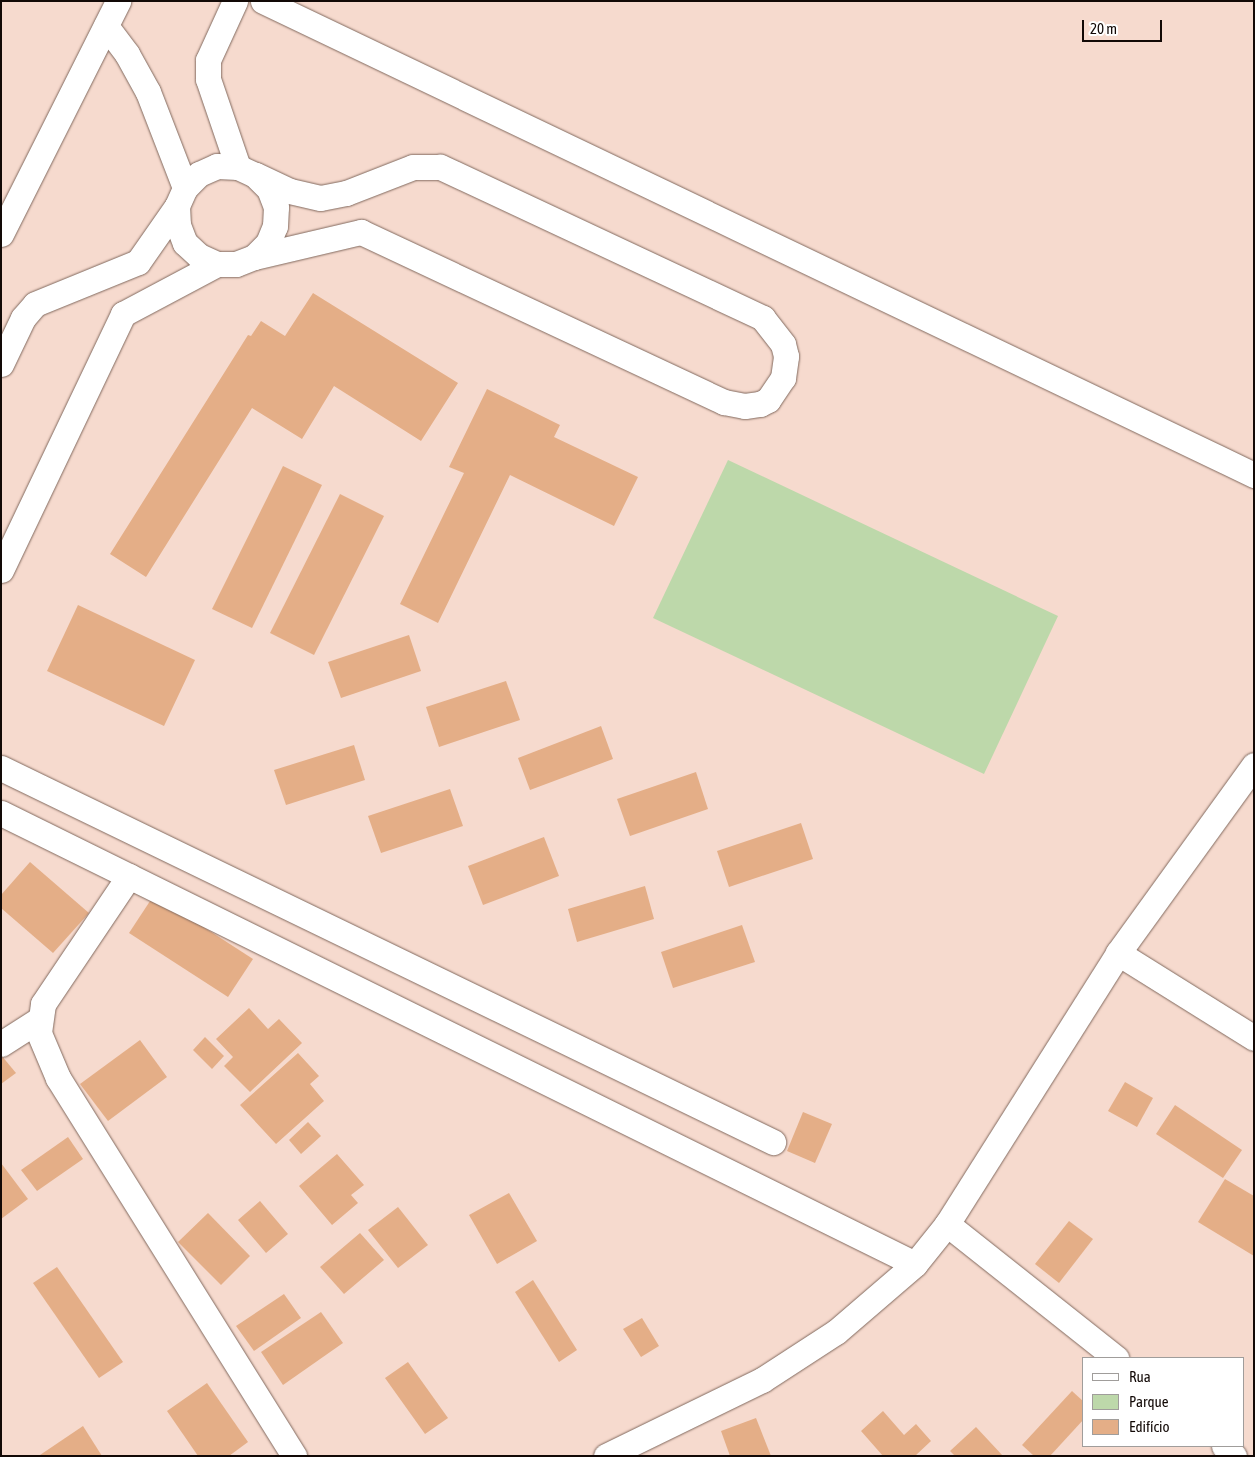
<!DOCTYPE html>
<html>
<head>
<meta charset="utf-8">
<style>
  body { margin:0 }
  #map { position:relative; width:1255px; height:1457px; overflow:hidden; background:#f6dace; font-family:"Asap Condensed",sans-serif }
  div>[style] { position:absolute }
  .green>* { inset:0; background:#bdd8aa }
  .building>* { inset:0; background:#e4ae87 }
  .roads { filter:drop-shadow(0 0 1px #81695e) drop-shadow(0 0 1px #81695e) }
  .minor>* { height:25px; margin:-12.5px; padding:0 12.5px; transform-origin:12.5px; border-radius:12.5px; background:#fff }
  span { translate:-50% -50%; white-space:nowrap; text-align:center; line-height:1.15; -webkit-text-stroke:4.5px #fff; paint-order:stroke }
  .frame { position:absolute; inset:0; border:2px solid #120906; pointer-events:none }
  .legend { position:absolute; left:1082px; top:1357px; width:162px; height:90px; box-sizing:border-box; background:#fff; border:1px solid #a09d9b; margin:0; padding:6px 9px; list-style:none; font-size:15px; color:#120906 }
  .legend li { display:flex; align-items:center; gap:10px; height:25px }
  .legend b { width:25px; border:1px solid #a09d9b }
  .scale { position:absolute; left:1082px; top:20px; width:80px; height:22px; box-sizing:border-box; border:2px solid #120906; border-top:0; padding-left:6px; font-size:15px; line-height:18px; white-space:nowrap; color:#120906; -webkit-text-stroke:4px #fff; paint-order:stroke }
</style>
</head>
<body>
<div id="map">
  <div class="green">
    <i style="clip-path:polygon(728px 460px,1058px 616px,984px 774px,653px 618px)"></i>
  </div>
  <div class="building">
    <i style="clip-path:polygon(313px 293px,458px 383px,421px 441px,334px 386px,302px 439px,252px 408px,146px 577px,110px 554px,248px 335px,251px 336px,261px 321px,285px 336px)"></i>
    <i style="clip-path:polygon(487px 389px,560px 425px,554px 437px,638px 477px,614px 526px,510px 475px,438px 623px,400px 604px,464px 473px,449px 467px)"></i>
    <i style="clip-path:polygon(283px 466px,322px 485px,252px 628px,212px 609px)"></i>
    <i style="clip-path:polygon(340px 494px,384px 516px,314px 655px,270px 633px)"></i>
    <i style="clip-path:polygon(78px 605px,195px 660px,164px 726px,47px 671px)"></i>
    <i style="clip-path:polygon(409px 635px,421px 671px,341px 698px,328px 662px)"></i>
    <i style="clip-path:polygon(506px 681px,520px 720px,439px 747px,426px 707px)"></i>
    <i style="clip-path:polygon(601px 726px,613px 759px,530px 790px,518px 758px)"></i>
    <i style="clip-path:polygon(354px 745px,365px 780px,286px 805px,274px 770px)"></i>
    <i style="clip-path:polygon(696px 772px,708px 809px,630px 836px,617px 799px)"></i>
    <i style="clip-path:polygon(450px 789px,463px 826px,381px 853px,368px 816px)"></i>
    <i style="clip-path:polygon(801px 823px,813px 859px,729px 887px,717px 851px)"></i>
    <i style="clip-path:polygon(544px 837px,559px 876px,483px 905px,468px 866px)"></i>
    <i style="clip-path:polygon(30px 862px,89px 913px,53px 953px,1px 908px,1px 895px)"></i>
    <i style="clip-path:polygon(645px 886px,654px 919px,577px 942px,568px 909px)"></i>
    <i style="clip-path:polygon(154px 895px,253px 959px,228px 997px,129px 933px)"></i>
    <i style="clip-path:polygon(742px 925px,755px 962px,673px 988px,661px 952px)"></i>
    <i style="clip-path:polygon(249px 1008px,268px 1029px,279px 1019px,302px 1043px,250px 1092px,224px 1066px,233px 1057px,216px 1039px)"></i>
    <i style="clip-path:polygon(205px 1037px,224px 1056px,212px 1069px,193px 1050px)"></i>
    <i style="clip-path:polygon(140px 1040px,167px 1077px,108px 1121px,80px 1084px)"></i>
    <i style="clip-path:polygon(298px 1053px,319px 1076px,310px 1084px,324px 1101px,276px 1144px,240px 1105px)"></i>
    <i style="clip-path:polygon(1px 1055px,16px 1073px,1px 1084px)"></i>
    <i style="clip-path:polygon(1125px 1082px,1153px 1098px,1137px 1127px,1108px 1111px)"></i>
    <i style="clip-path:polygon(1175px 1105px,1242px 1150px,1223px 1178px,1156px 1134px)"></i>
    <i style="clip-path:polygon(803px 1112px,832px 1124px,815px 1163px,787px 1151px)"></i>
    <i style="clip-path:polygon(308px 1122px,321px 1136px,301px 1154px,289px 1140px)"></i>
    <i style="clip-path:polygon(68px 1137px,83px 1159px,37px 1191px,21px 1170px)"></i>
    <i style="clip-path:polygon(337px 1154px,364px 1185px,351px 1195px,358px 1203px,332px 1225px,299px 1186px)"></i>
    <i style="clip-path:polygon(1px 1163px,28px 1199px,1px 1219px)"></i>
    <i style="clip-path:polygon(1225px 1179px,1254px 1196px,1254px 1256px,1198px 1222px)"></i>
    <i style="clip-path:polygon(509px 1193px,537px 1241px,497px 1264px,469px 1215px)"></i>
    <i style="clip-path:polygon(260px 1201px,288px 1234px,266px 1253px,238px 1220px)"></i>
    <i style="clip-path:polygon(398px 1207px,428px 1245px,398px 1268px,368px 1230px)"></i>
    <i style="clip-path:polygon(208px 1213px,250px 1256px,221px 1285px,178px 1242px)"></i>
    <i style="clip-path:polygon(1069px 1221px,1093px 1239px,1059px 1283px,1035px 1264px)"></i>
    <i style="clip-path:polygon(360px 1233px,384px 1260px,344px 1294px,320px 1267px)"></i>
    <i style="clip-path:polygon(57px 1267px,123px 1362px,99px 1378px,33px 1283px)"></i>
    <i style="clip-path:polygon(533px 1280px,577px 1350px,559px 1362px,515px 1292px)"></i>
    <i style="clip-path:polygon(284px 1294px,301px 1318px,254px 1351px,236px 1326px)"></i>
    <i style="clip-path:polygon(321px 1312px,343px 1343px,283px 1385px,261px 1352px)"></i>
    <i style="clip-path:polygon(642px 1318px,659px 1346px,641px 1357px,623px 1329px)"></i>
    <i style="clip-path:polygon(408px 1362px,448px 1418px,425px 1434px,385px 1378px)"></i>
    <i style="clip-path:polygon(207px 1383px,248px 1442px,229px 1456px,198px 1456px,167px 1411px)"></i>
    <i style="clip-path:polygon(1072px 1391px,1084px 1402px,1084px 1419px,1050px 1456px,1034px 1456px,1022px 1445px)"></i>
    <i style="clip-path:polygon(883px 1411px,904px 1435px,916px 1424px,931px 1441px,915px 1456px,883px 1456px,861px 1431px)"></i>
    <i style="clip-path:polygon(756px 1418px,771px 1456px,730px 1456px,721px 1431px)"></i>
    <i style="clip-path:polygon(83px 1426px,102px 1456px,40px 1456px,40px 1455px)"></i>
    <i style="clip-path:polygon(976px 1427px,1003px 1456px,955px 1456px,950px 1451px)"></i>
  </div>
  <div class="roads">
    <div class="minor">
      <i style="left:235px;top:1px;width:65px;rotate:114.6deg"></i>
      <i style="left:208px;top:60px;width:19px;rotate:90deg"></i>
      <i style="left:208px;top:79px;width:93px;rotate:71.2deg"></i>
      <i style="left:263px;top:1px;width:1099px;rotate:25.56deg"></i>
      <i style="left:106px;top:26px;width:35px;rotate:53deg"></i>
      <i style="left:127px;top:54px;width:43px;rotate:61.1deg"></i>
      <i style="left:148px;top:92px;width:103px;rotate:68.9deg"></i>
      <i style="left:1px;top:234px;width:261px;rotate:-63.3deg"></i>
      <i style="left:254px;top:257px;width:110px;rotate:-13.2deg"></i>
      <i style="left:361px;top:232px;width:401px;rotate:25.1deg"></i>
      <i style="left:724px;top:402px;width:21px;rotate:11deg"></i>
      <i style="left:745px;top:406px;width:15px;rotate:-8deg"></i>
      <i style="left:760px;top:404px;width:9px;rotate:-27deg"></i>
      <i style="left:768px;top:400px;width:27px;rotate:-56deg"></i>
      <i style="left:783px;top:378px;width:22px;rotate:-82deg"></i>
      <i style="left:786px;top:356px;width:12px;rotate:-104deg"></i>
      <i style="left:783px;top:344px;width:33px;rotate:-128deg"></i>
      <i style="left:763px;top:318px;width:357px;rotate:-154.9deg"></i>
      <i style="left:440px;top:167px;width:27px;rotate:180deg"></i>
      <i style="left:413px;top:167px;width:72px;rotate:158.8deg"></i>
      <i style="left:346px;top:193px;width:26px;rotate:169deg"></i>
      <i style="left:320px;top:198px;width:31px;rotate:-167deg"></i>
      <i style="left:290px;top:191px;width:38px;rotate:-155deg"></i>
      <i style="left:255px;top:175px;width:19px;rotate:-155deg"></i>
      <i style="left:238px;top:167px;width:21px;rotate:-177deg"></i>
      <i style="left:217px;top:166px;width:20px;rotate:156deg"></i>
      <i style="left:199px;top:174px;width:20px;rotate:135deg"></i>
      <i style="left:185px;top:188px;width:20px;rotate:114deg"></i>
      <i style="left:177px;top:206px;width:19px;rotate:87deg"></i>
      <i style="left:178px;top:225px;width:19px;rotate:69deg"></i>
      <i style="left:185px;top:243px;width:19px;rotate:43deg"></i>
      <i style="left:199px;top:256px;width:20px;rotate:24deg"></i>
      <i style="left:217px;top:264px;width:19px"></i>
      <i style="left:236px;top:264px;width:19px;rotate:-21deg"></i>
      <i style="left:254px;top:257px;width:20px;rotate:-45deg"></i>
      <i style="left:268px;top:243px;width:18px;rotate:-68deg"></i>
      <i style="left:275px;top:226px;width:19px;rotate:-87deg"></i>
      <i style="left:276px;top:207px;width:19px;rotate:-111deg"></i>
      <i style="left:269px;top:189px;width:20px;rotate:-135deg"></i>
      <i style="left:1px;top:364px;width:51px;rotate:-64.4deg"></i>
      <i style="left:23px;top:318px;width:18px;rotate:-49deg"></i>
      <i style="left:35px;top:304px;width:111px;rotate:-22.2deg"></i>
      <i style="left:138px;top:262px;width:68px;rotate:-55.1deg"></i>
      <i style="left:1px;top:570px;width:284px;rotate:-64.5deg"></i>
      <i style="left:123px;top:314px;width:106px;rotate:-28deg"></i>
      <i style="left:1px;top:768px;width:858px;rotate:25.85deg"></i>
      <i style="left:1px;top:813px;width:1019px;rotate:26.26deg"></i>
      <i style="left:129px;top:876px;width:154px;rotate:123.9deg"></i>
      <i style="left:43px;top:1004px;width:29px;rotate:98deg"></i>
      <i style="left:39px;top:1033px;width:49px;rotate:67.1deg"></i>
      <i style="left:58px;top:1078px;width:446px;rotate:58deg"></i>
      <i style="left:1118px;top:953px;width:160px;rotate:32deg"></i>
      <i style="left:1px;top:1044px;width:46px;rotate:-32.7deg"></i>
      <i style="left:947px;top:1224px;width:216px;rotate:38.4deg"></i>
      <i style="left:1224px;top:1446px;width:14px;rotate:45deg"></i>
      <i style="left:606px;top:1456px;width:174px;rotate:-26deg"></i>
      <i style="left:762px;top:1380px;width:88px;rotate:-33deg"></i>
      <i style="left:836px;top:1332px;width:104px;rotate:-40.7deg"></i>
      <i style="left:915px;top:1264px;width:51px;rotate:-51.3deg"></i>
      <i style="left:947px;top:1224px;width:320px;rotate:-57.7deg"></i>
      <i style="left:1118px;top:953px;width:232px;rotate:-54.1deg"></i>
    </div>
  </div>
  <div class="frame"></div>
  <ul class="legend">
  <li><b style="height:6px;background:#fff"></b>Rua</li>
  <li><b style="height:14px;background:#bdd8aa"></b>Parque</li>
  <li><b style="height:14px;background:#e4ae87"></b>Edifício</li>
  </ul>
  <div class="scale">20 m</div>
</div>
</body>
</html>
